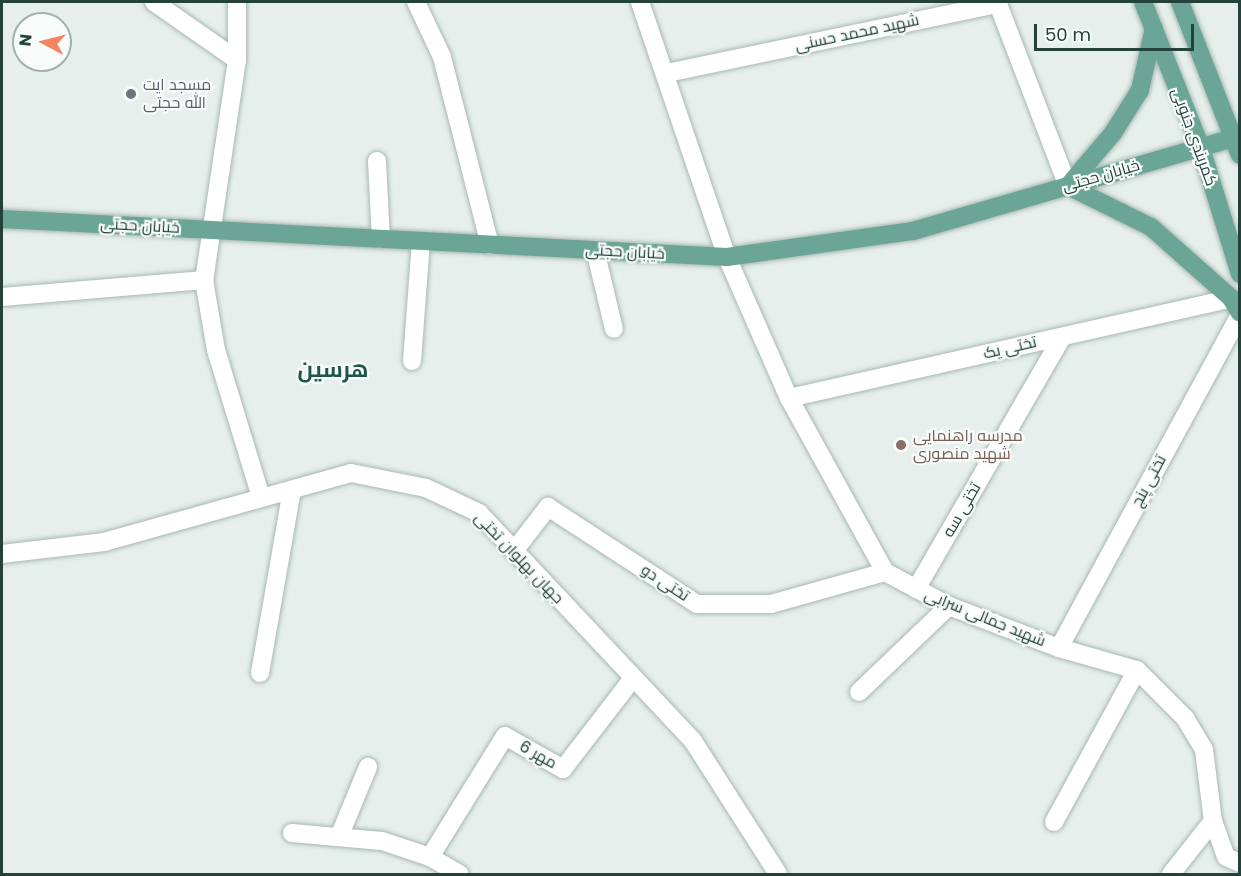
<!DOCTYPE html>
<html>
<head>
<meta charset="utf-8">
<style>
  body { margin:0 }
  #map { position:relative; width:1241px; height:876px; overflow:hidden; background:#e6efeb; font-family:Poppins,Cairo,sans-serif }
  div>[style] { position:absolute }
  .roads { filter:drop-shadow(0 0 2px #a8b8b2) drop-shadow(0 0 2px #a8b8b2) }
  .minor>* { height:18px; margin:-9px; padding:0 9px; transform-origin:9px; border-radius:9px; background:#fff }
  .major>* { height:18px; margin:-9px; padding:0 9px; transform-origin:9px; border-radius:9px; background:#6aa596 }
  .dots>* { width:16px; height:16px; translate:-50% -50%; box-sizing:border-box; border:3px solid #f7fbf9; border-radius:50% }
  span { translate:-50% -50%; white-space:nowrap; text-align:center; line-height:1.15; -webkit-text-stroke:4.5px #f7fbf9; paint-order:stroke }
  .street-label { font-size:16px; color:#24423a }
  .worship-label { font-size:16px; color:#5b616d }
  .left { translate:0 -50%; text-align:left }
  .education-label { font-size:16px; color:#785e54 }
  .district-label { font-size:22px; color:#1f5548; font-weight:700 }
  .frame { position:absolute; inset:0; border:3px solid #24423a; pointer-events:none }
  .north { position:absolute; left:12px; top:12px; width:60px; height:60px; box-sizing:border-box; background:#f7fbf9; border:2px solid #a3b1ad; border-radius:50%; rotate:277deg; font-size:16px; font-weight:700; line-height:24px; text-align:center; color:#24423a }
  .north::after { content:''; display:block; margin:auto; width:21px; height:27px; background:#f4845f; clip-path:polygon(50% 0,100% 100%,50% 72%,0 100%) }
  .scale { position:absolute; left:1034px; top:24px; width:160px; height:27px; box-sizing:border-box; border:3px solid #24423a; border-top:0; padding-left:8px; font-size:18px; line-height:21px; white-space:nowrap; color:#24423a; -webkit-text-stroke:4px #f7fbf9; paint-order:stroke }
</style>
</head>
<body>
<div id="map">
  <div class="roads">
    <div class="minor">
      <i style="left:154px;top:2px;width:101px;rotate:34.9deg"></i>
      <i style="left:237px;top:2px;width:58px;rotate:90deg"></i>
      <i style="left:237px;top:60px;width:222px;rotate:98.5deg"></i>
      <i style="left:204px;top:280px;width:71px;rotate:80.3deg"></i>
      <i style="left:216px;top:350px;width:154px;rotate:73deg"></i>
      <i style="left:416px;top:2px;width:61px;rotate:64.7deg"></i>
      <i style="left:442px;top:57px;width:194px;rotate:75.7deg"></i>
      <i style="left:640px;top:2px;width:269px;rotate:71.2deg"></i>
      <i style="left:727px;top:257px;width:154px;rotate:66.3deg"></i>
      <i style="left:789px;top:398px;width:199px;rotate:61.1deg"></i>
      <i style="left:885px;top:572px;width:72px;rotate:28deg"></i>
      <i style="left:949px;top:606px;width:118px;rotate:20.9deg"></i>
      <i style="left:1059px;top:648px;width:81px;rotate:15.8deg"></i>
      <i style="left:1137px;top:670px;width:68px;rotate:45deg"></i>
      <i style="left:1185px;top:718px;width:37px;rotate:59deg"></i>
      <i style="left:1204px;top:750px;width:72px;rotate:82.8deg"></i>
      <i style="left:1213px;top:821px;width:38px;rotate:70deg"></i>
      <i style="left:1226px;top:857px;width:15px;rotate:23deg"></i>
      <i style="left:667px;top:73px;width:338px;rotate:-11.8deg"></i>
      <i style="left:998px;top:4px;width:195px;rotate:69deg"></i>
      <i style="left:377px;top:161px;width:78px;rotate:87.1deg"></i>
      <i style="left:595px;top:250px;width:81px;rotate:76.5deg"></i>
      <i style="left:2px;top:297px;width:203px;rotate:-4.8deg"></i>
      <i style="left:412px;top:361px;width:120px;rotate:-85.7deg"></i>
      <i style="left:789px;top:398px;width:453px;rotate:-12.7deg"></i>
      <i style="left:514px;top:551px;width:56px;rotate:-52.3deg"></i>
      <i style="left:548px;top:507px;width:178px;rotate:33.1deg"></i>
      <i style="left:697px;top:604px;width:74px"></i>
      <i style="left:771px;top:604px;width:118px;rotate:-15.7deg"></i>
      <i style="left:2px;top:554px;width:103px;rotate:-6.7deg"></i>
      <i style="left:104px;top:542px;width:256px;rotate:-15.6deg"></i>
      <i style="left:351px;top:473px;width:76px;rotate:11.3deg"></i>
      <i style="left:426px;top:488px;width:59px;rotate:25.3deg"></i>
      <i style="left:479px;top:513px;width:313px;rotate:46.8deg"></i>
      <i style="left:693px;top:741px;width:158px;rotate:57.4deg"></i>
      <i style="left:916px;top:589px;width:291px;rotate:-59.9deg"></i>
      <i style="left:1059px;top:648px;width:380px;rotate:-61.5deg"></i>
      <i style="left:260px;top:673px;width:186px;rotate:-80.1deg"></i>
      <i style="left:859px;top:692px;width:124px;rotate:-43.7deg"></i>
      <i style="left:1054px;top:822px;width:173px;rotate:-61.4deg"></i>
      <i style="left:292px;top:833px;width:90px;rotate:5.1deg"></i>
      <i style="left:382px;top:841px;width:51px;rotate:18.4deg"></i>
      <i style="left:430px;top:857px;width:34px;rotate:30deg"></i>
      <i style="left:339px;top:837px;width:76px;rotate:-67.5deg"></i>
      <i style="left:430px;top:857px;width:142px;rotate:-58.2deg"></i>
      <i style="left:505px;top:736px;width:67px;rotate:29.6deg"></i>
      <i style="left:563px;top:769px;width:115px;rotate:-52.4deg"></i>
      <i style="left:1171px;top:874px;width:68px;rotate:-51.6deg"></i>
    </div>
    <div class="major">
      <i style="left:1143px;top:2px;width:157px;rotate:68.3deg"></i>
      <i style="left:1201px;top:148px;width:132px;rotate:72.8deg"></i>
      <i style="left:1180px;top:2px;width:164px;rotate:68.6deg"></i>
      <i style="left:1154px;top:28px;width:64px;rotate:102.7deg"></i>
      <i style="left:1140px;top:90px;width:51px;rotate:122.1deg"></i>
      <i style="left:1113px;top:133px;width:70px;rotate:130.3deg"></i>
      <i style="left:1068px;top:186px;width:93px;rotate:26.3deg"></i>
      <i style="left:1151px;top:227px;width:107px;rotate:41.6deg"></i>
      <i style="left:1231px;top:298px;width:17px;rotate:59deg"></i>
      <i style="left:2px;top:219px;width:726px;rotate:3deg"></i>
      <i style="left:727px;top:257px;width:188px;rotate:-8deg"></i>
      <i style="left:913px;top:231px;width:334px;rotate:-16.2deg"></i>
    </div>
  </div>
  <div class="dots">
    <i style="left:131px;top:94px;background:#6b7280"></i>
    <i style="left:901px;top:445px;background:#8d6e63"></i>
  </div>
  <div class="street-label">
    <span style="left:857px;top:33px;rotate:-12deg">شهید محمد حسنی</span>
    <span style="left:1194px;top:137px;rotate:70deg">کمربندی جنوبی</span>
    <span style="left:1101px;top:176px;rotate:-16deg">خیابان حجتی</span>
    <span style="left:140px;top:226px;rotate:3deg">خیابان حجتی</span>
    <span style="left:625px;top:252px;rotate:3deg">خیابان حجتی</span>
    <span style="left:1010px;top:348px;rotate:-13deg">تختی یک</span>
    <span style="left:1149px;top:481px;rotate:-62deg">تختی پنج</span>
    <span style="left:962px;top:510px;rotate:-60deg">تختی سه</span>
    <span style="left:519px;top:558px;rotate:46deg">جهان پهلوان تختی</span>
    <span style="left:665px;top:583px;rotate:33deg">تختی دو</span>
    <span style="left:985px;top:618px;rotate:22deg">شهید جمالی سرابی</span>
    <span style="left:538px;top:755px;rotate:29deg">مهر 6</span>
  </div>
  <div class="worship-label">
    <span class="left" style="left:143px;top:94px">مسجد ایت<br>الله حجتی</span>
  </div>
  <div class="education-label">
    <span class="left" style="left:913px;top:445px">مدرسه راهنمایی<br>شهید منصوری</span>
  </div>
  <div class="district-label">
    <span style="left:333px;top:370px">هرسین</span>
  </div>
  <div class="frame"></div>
  <div class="north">N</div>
  <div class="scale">50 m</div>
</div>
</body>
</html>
